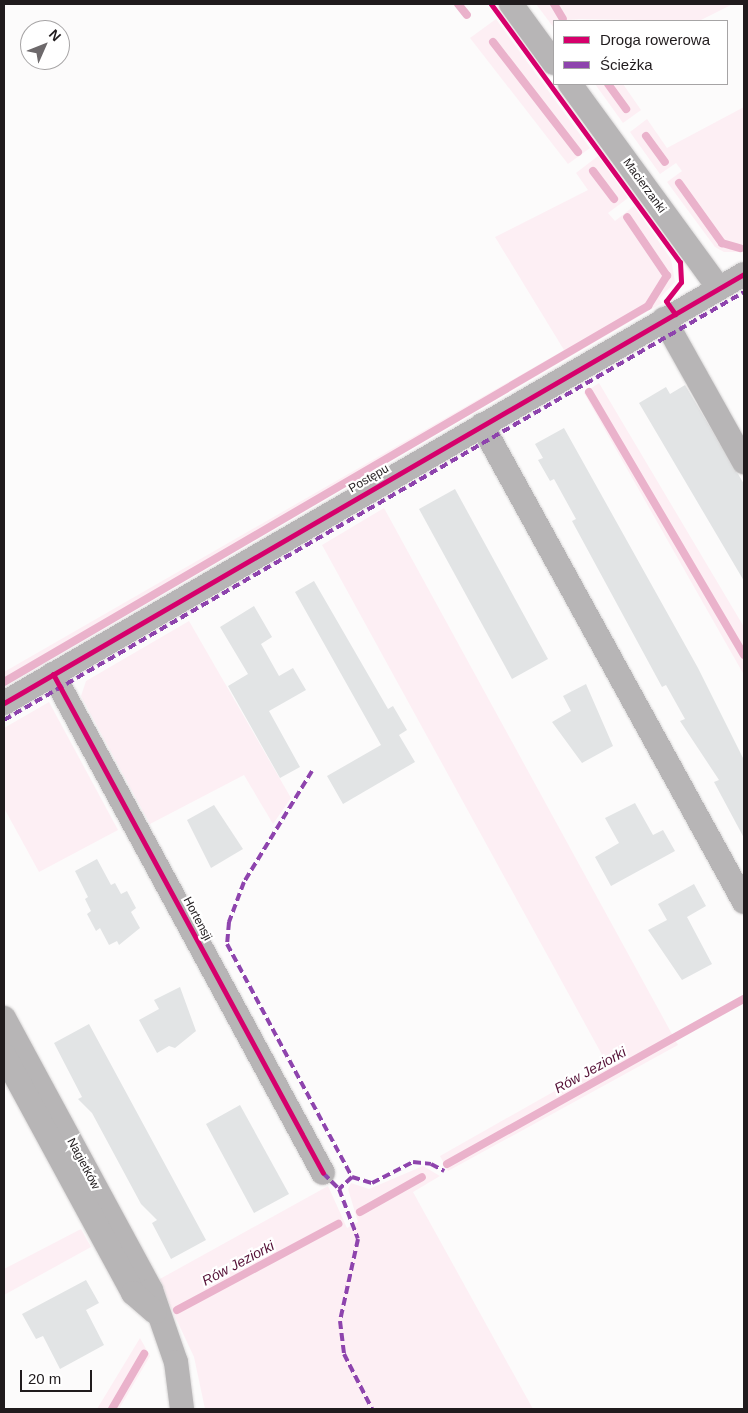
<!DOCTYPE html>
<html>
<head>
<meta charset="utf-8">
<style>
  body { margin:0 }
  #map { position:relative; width:748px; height:1413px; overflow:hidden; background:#fcfbfb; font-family:Helvetica,sans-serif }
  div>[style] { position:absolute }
  .green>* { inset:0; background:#fdeff4 }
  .stream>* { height:8px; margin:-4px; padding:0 4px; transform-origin:4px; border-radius:4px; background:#eab2cb }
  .building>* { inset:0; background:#e2e4e5 }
  .roads { filter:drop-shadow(0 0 1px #d9d7d7) drop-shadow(0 0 1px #d9d7d7) }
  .minor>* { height:24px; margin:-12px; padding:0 12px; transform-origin:12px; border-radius:12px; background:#b7b5b6 }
  .quiet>* { height:4px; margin-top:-2px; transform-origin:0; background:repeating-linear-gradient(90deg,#8e44ad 0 8px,transparent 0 12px) }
  .cycleway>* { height:5px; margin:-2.5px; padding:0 2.5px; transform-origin:2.5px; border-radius:2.5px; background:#d6006c }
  span { translate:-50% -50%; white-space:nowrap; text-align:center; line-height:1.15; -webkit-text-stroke:4.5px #fff; paint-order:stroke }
  .street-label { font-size:12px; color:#201b1d }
  .water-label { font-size:14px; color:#551036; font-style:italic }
  .frame { position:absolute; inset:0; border:5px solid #201b1d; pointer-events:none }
  .legend { position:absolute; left:553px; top:20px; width:175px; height:65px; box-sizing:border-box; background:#fff; border:1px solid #a6a4a5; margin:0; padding:6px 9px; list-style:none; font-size:15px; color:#201b1d }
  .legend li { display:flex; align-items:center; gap:10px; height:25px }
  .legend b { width:25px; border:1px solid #a6a4a5 }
  .north { position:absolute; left:20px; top:20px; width:50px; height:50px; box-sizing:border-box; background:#fff; border:1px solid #a6a4a5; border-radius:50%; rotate:46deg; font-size:14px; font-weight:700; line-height:20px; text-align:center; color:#201b1d }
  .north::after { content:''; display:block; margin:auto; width:18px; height:22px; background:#6d696b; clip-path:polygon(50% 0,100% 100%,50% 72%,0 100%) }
  .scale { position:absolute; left:20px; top:1370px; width:72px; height:22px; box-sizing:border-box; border:2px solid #201b1d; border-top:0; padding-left:6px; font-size:15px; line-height:18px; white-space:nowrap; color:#201b1d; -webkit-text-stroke:4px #fff; paint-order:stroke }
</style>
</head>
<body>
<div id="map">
  <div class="green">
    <i style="clip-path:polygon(536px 4px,733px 4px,699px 21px,579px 19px,554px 21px,554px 28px)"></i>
    <i style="clip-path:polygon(496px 19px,590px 148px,568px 164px,470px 38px)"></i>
    <i style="clip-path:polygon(595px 84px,623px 84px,641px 110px,623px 123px)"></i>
    <i style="clip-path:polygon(744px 107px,744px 252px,724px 252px,715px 247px,667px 182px,682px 171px,676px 163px,660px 174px,630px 132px,647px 119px,667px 148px)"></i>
    <i style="clip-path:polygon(598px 156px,628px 198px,608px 213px,615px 221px,634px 206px,671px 259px,675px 282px,659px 299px,662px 303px,4px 685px,4px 672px,564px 350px,495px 237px,588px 190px,576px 173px)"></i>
    <i style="clip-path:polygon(599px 383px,744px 627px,744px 675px,584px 393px)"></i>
    <i style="clip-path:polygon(384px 508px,678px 1045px,448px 1171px,440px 1156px,606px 1062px,322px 545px)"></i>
    <i style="clip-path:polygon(189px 621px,291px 798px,273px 824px,244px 775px,150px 824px,81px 696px,86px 681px)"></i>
    <i style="clip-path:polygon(49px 702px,118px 830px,39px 872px,4px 808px,4px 728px)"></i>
    <i style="clip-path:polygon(423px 1166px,440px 1176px,413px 1192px,533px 1409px,205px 1409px,194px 1357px,158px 1280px,328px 1186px,347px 1228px,358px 1222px,348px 1189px,351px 1183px,369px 1189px)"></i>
    <i style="clip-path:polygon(81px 1229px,91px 1247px,4px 1295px,4px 1269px)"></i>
    <i style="clip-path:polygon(140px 1338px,150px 1356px,119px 1409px,97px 1409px)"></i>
  </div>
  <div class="stream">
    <i style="left:458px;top:4px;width:14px;rotate:51deg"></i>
    <i style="left:554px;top:4px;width:17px;rotate:59deg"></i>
    <i style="left:493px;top:42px;width:139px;rotate:52.3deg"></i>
    <i style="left:608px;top:84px;width:31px;rotate:54deg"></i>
    <i style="left:646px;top:136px;width:32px;rotate:54deg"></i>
    <i style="left:593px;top:171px;width:35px;rotate:53deg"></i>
    <i style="left:679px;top:183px;width:74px;rotate:54.4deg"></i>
    <i style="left:722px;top:243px;width:19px;rotate:16deg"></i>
    <i style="left:589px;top:392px;width:305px;rotate:59.5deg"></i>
    <i style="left:4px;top:682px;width:746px;rotate:-30.28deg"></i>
    <i style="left:648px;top:306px;width:36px;rotate:-58deg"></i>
    <i style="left:667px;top:276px;width:71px;rotate:-124.1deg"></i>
    <i style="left:447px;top:1164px;width:340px;rotate:-29.1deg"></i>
    <i style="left:360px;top:1212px;width:71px;rotate:-29.4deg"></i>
    <i style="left:177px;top:1310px;width:183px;rotate:-28.1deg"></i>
    <i style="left:112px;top:1409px;width:64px;rotate:-59.8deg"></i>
  </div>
  <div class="building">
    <i style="clip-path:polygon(685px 385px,744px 484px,744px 581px,639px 403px,666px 387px,670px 394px)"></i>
    <i style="clip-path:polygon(564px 428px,698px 668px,744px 760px,744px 838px,714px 782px,719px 780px,680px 721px,685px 719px,666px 685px,662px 687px,572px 521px,576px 519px,554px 479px,550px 481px,538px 460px,543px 458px,535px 444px)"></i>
    <i style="clip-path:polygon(455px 489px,548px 659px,512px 679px,419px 509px)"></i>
    <i style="clip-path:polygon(314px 581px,388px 709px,393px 706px,407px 730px,399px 735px,415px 762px,343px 804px,327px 776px,381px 745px,295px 592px)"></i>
    <i style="clip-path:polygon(254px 606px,272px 637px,261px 644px,279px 676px,293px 668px,306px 690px,269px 711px,300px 767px,280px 778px,228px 686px,248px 674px,220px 627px)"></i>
    <i style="clip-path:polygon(586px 684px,613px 746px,582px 763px,552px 722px,571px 711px,563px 696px)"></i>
    <i style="clip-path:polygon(635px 803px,653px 835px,663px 830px,675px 851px,611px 886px,595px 857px,619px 843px,605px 818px)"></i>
    <i style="clip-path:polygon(214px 805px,243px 849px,211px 868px,187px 820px)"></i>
    <i style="clip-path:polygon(97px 859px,111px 885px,115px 883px,121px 894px,127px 891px,136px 908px,131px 912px,140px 928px,119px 945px,117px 941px,109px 945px,100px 928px,96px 931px,87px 914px,91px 911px,85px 899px,88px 897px,75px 871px)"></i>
    <i style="clip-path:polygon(694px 884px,706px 906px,687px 917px,712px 964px,682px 980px,648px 930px,667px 920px,658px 904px)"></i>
    <i style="clip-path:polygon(180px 987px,196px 1031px,175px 1048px,169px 1046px,157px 1053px,139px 1020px,159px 1009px,154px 1000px)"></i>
    <i style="clip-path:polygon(89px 1024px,206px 1240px,171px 1259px,152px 1223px,157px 1220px,141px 1204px,92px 1113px,78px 1099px,82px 1097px,54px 1043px)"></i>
    <i style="clip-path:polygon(240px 1105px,289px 1194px,254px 1213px,206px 1124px)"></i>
    <i style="clip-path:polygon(86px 1280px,99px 1303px,86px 1310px,104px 1345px,60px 1369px,43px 1336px,36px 1339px,22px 1314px)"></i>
  </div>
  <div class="roads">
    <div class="minor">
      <i style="left:511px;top:4px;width:73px;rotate:53.9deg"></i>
      <i style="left:570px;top:84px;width:253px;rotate:53.9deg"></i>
      <i style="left:664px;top:319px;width:164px;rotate:60.8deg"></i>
      <i style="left:482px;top:425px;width:544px;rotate:61.22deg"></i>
      <i style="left:53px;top:674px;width:567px;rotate:61.58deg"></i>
      <i style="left:4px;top:703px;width:855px;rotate:-30.1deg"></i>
      <i style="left:4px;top:1018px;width:309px;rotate:61.6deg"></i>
      <i style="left:151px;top:1290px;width:76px;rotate:70.9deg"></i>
      <i style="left:176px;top:1362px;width:47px;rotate:82.7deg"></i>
      <i style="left:4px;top:1055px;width:271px;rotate:61.5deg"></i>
      <i style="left:133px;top:1293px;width:29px;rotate:41deg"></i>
    </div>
  </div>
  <div class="quiet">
    <i style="left:4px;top:720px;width:855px;rotate:-30.04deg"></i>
    <i style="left:312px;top:771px;width:130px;rotate:121.5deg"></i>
    <i style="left:244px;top:882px;width:43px;rotate:110.6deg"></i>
    <i style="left:229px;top:922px;width:22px;rotate:95deg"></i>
    <i style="left:227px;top:944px;width:264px;rotate:61.8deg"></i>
    <i style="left:352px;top:1177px;width:21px;rotate:17deg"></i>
    <i style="left:372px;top:1183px;width:46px;rotate:-27.1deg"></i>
    <i style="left:413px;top:1162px;width:18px;rotate:6deg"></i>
    <i style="left:431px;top:1164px;width:15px;rotate:28deg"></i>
    <i style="left:323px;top:1173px;width:23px;rotate:45deg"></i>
    <i style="left:352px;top:1177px;width:18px;rotate:137deg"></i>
    <i style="left:339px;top:1189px;width:53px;rotate:69.2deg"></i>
    <i style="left:358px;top:1239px;width:84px;rotate:102.4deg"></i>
    <i style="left:340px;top:1321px;width:33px;rotate:83deg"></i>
    <i style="left:344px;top:1354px;width:62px;rotate:63deg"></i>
  </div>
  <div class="cycleway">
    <i style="left:491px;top:4px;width:320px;rotate:53.8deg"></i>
    <i style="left:680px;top:262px;width:20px;rotate:87deg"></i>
    <i style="left:681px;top:282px;width:24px;rotate:128deg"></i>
    <i style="left:666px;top:301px;width:16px;rotate:55deg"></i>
    <i style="left:53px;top:674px;width:567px;rotate:61.58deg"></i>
    <i style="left:4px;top:703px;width:855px;rotate:-30.1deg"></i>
  </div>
  <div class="street-label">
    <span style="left:644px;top:186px;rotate:54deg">Macierzanki</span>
    <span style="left:369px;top:479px;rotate:-30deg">Postępu</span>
    <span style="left:197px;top:919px;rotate:62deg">Hortensji</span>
    <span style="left:83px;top:1164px;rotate:62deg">Nagietków</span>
  </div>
  <div class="water-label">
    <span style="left:590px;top:1070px;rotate:-29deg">Rów Jeziorki</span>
    <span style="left:238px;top:1263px;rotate:-28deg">Rów Jeziorki</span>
  </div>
  <div class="frame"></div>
  <ul class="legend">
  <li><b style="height:6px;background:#d6006c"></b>Droga rowerowa</li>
  <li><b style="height:6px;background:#8e44ad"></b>Ścieżka</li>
  </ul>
  <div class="north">N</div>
  <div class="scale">20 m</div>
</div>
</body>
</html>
